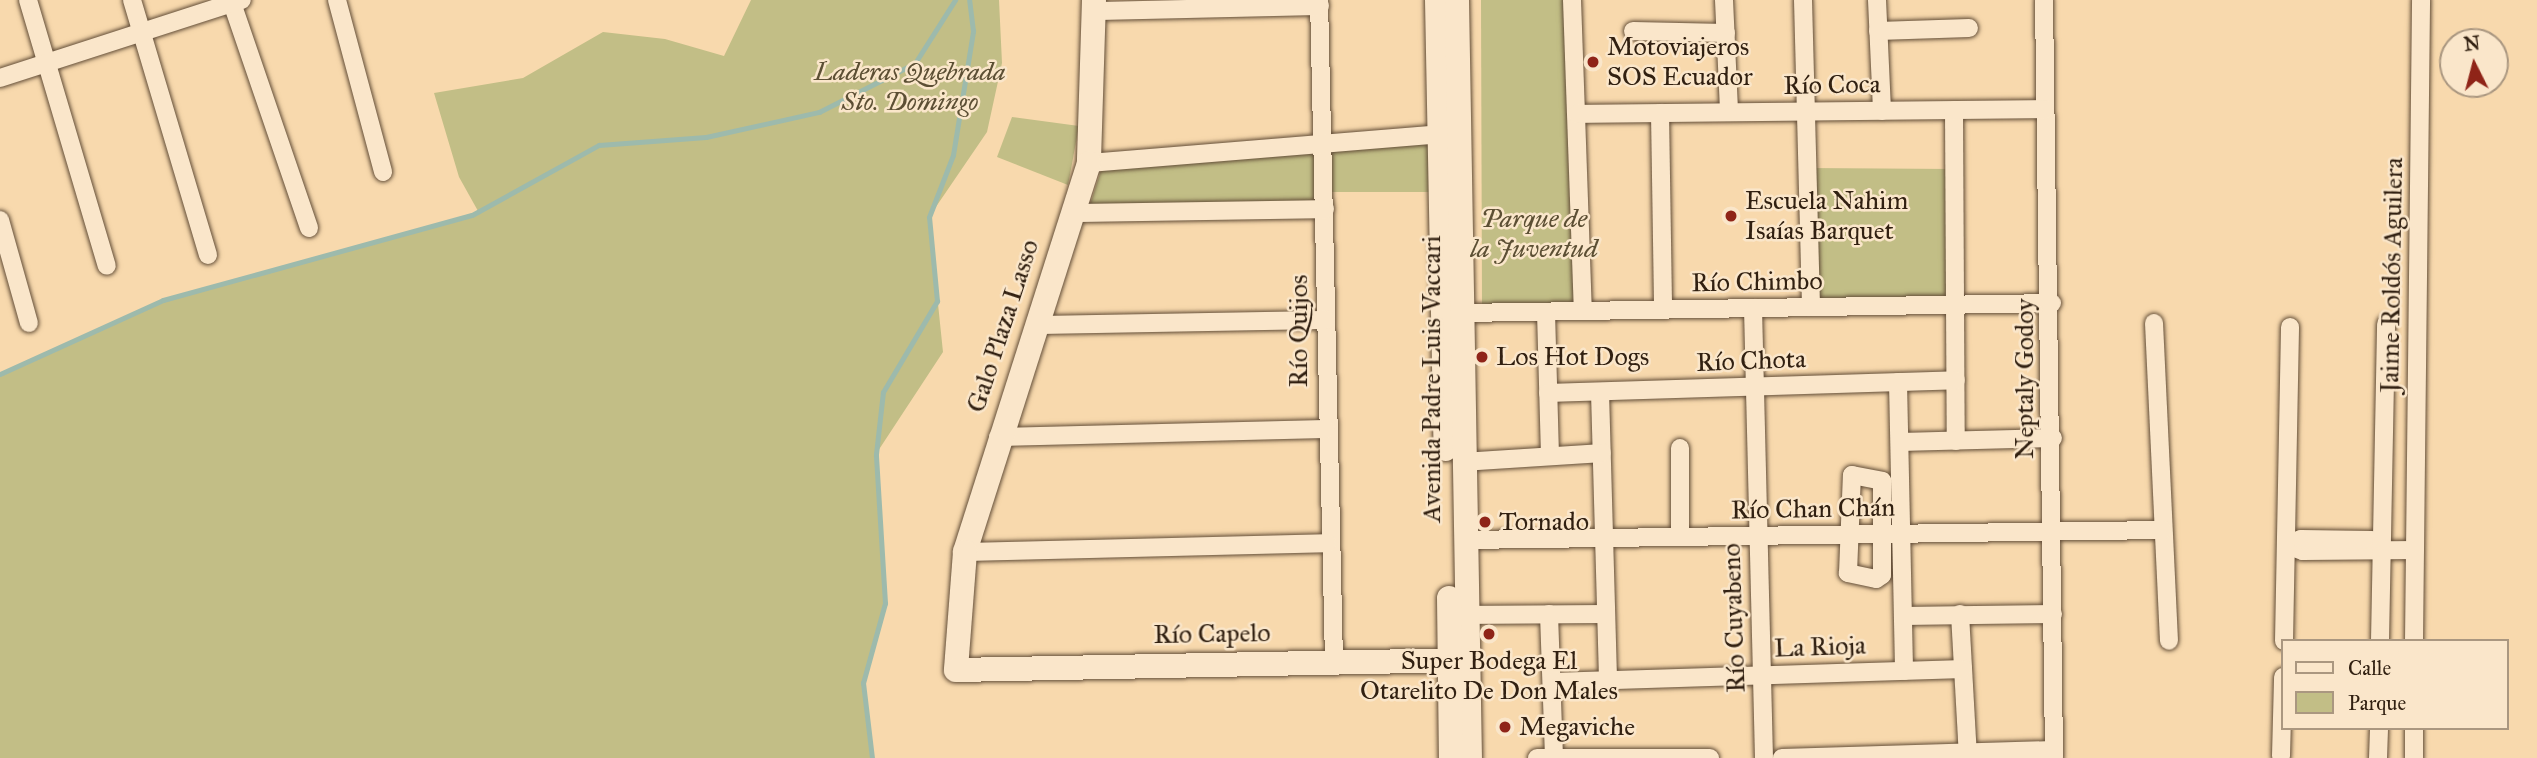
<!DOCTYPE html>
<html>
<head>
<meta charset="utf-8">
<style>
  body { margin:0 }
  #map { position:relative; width:2537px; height:758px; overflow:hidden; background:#f8d9ad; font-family:"IM FELL Great Primer",serif }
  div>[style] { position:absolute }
  .green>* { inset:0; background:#c2be86 }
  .stream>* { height:5px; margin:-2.5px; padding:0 2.5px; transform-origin:2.5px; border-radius:2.5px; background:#9dbaac }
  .roads { filter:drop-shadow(0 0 2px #634e38) drop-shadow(0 0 2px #634e38) }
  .street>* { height:18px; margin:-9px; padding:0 9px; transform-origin:9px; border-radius:9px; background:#fae6ca }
  .secondary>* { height:24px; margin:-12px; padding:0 12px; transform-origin:12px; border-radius:12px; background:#fae6ca }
  .dots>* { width:19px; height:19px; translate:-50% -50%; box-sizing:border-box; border:4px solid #fae6ca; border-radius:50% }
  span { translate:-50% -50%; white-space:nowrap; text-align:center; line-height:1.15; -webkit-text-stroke:5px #fae6ca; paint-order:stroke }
  .poi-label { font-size:26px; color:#312011 }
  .left { translate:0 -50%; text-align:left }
  .park-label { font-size:26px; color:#5c4f34; font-style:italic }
  .street-label { font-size:26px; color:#312011 }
  .legend { position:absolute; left:2281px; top:639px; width:228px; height:91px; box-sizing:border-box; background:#fae6ca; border:2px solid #aa9780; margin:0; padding:9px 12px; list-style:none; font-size:21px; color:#312011 }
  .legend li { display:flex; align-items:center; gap:14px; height:35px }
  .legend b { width:35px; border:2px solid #aa9780 }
  .north { position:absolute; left:2439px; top:28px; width:70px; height:70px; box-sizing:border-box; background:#fae6ca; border:2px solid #aa9780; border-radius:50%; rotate:354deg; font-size:19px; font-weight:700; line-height:28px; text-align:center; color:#312011 }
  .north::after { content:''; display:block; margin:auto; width:24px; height:32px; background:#8f2418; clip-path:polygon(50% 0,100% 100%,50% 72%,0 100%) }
</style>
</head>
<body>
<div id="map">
  <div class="green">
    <i style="clip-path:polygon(751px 0,999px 0,1002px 63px,987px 132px,929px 217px,943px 352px,876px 454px,885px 603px,863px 683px,872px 758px,0 758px,0 374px,163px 300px,472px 215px,478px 211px,459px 177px,434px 93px,523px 78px,603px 32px,665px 39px,724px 56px)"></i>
    <i style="clip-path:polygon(1481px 0,1576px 0,1589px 304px,1482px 307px)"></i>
    <i style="clip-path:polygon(1012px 117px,1079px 126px,1068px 185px,997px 157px)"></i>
    <i style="clip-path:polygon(1433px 141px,1434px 192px,1332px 192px,1330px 148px)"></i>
    <i style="clip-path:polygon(1314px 150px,1314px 203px,1089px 208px,1101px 170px)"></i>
    <i style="clip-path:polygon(1809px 168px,1953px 169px,1955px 301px,1817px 305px)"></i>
  </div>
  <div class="stream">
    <i style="left:0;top:374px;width:179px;rotate:-24.4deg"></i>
    <i style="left:163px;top:300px;width:320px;rotate:-15.4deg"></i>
    <i style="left:472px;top:215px;width:145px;rotate:-28.9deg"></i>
    <i style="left:599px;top:145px;width:107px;rotate:-4.3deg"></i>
    <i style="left:706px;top:137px;width:116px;rotate:-12.5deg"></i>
    <i style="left:819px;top:112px;width:108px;rotate:-27deg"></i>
    <i style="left:915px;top:63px;width:75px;rotate:-57.6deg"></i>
    <i style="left:872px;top:758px;width:76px;rotate:-96.8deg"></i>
    <i style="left:863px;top:683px;width:83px;rotate:-74.6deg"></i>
    <i style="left:885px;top:603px;width:149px;rotate:-93.5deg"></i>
    <i style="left:876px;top:454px;width:62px;rotate:-83.6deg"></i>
    <i style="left:883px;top:392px;width:106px;rotate:-59.3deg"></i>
    <i style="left:937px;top:301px;width:84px;rotate:-95.4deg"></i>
    <i style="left:929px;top:217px;width:66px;rotate:-68.8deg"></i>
    <i style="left:953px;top:155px;width:126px;rotate:-80.8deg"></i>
    <i style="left:973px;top:31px;width:31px;rotate:-97deg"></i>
  </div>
  <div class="roads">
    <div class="street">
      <i style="left:28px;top:0;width:277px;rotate:73.5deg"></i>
      <i style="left:132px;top:0;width:266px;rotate:73.4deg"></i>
      <i style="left:231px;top:0;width:241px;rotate:71.1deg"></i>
      <i style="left:337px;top:0;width:178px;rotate:75deg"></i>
      <i style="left:1319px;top:0;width:661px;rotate:88.7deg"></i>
      <i style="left:1572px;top:0;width:311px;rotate:88deg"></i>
      <i style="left:1724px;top:0;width:112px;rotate:87.4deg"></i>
      <i style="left:1803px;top:0;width:307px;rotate:88.5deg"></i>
      <i style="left:1877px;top:0;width:111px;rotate:87.4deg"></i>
      <i style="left:2044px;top:0;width:758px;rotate:89.24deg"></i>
      <i style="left:1097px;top:11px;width:223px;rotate:-1.3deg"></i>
      <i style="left:1633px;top:31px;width:93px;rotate:1.2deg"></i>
      <i style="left:1878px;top:31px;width:91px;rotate:-1.9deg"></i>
      <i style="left:0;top:78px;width:254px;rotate:-17.9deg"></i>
      <i style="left:1954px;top:110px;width:331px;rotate:89.7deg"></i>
      <i style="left:1660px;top:113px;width:197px;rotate:89.1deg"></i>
      <i style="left:1577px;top:114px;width:468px;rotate:-0.6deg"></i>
      <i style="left:1089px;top:163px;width:364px;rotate:-4.7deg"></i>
      <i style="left:1072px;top:213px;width:253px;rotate:-0.9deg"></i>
      <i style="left:0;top:220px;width:107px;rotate:74.3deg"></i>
      <i style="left:1753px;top:308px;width:450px;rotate:88.6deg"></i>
      <i style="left:1546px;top:312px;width:142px;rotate:88.4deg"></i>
      <i style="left:1463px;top:313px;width:589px;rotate:-0.97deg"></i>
      <i style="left:2154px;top:323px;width:318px;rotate:87.3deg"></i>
      <i style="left:1035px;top:325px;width:291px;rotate:-1deg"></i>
      <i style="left:1898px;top:382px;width:289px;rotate:88.8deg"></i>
      <i style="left:1600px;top:392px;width:288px;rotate:88.4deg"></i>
      <i style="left:1548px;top:393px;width:408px;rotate:-1.8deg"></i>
      <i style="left:998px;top:437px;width:328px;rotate:-1.4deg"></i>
      <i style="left:1900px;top:442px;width:153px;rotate:-1.5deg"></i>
      <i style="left:1463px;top:462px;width:139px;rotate:-3.7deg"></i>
      <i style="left:1852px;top:475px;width:31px;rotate:11deg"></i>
      <i style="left:1882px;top:481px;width:94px;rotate:90deg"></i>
      <i style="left:1882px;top:575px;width:7px;rotate:146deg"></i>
      <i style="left:1876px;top:579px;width:29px;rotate:-168deg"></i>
      <i style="left:1848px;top:573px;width:98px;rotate:-87.7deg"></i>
      <i style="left:1680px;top:537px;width:89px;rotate:-90deg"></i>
      <i style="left:1464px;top:540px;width:699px;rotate:-0.82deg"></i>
      <i style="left:2287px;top:545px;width:17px;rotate:21deg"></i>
      <i style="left:2303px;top:551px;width:112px;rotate:-0.5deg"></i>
      <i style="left:2287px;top:545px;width:15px;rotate:-23deg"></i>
      <i style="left:2301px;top:539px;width:70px;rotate:0.8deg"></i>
      <i style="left:2371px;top:540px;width:13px;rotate:39deg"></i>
      <i style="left:965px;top:552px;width:362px;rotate:-1.4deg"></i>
      <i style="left:1549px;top:614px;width:144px;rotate:88deg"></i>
      <i style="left:1960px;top:614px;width:144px;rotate:86.8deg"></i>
      <i style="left:1456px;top:615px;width:150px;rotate:-0.4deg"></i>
      <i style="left:1903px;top:616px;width:150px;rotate:-0.8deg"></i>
      <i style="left:2284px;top:641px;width:314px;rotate:-88.9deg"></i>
      <i style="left:2380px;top:641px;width:317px;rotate:-88.9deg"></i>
      <i style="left:2414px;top:641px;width:641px;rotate:-89.37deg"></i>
      <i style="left:1553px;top:682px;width:410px;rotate:-1.8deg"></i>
      <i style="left:2281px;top:756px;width:79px;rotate:-88.5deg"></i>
      <i style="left:1537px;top:758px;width:173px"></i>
      <i style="left:1782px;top:758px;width:272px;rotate:-1.7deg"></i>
      <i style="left:2378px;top:758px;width:30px;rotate:-88deg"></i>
      <i style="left:2414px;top:758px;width:30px;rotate:-90deg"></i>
    </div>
    <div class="secondary">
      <i style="left:1094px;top:0;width:163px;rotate:91.8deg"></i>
      <i style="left:1089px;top:163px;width:408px;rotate:107.7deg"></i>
      <i style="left:965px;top:552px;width:118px;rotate:94.4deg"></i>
      <i style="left:956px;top:670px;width:512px;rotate:-1.12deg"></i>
      <i style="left:1437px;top:0;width:449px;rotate:88.9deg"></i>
      <i style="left:1457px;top:0;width:758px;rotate:89.02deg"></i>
      <i style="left:1449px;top:598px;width:160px;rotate:89.3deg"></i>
    </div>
  </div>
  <div class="dots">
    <i style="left:1593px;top:62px;background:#8f2418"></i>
    <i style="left:1731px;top:216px;background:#8f2418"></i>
    <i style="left:1482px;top:357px;background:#8f2418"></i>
    <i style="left:1485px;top:522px;background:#8f2418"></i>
    <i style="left:1489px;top:634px;background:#8f2418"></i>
    <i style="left:1505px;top:727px;background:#8f2418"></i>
  </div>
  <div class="poi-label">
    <span class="left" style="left:1607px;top:62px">Motoviajeros<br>SOS Ecuador</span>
    <span class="left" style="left:1745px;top:216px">Escuela Nahim<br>Isaías Barquet</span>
    <span class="left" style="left:1496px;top:357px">Los Hot Dogs</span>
    <span class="left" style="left:1499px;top:522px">Tornado</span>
    <span style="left:1489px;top:676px">Super Bodega El<br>Otarelito De Don Males</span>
    <span class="left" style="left:1519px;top:727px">Megaviche</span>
  </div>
  <div class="park-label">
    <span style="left:910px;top:87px">Laderas Quebrada<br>Sto. Domingo</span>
    <span style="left:1534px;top:234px">Parque de<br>la Juventud</span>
  </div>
  <div class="street-label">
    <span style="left:1832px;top:85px;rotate:-1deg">Río Coca</span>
    <span style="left:2392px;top:275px;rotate:-89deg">Jaime Roldós Aguilera</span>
    <span style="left:1757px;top:282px;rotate:-1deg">Río Chimbo</span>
    <span style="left:1003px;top:326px;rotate:-72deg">Galo Plaza Lasso</span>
    <span style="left:1299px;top:331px;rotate:-90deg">Río Quijos</span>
    <span style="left:1751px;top:361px;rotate:-2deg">Río Chota</span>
    <span style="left:1432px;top:379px;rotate:-90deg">Avenida Padre Luis Vaccari</span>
    <span style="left:2025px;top:379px;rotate:-90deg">Neptaly Godoy</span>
    <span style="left:1813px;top:509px;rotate:-1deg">Río Chan Chán</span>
    <span style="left:1734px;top:618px;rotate:-92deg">Río Cuyabeno</span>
    <span style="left:1212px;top:634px;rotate:-1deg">Río Capelo</span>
    <span style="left:1820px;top:647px;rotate:-2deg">La Rioja</span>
  </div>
  <ul class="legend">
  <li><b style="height:9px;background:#fae6ca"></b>Calle</li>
  <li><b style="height:19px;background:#c2be86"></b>Parque</li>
  </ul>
  <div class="north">N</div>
</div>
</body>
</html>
